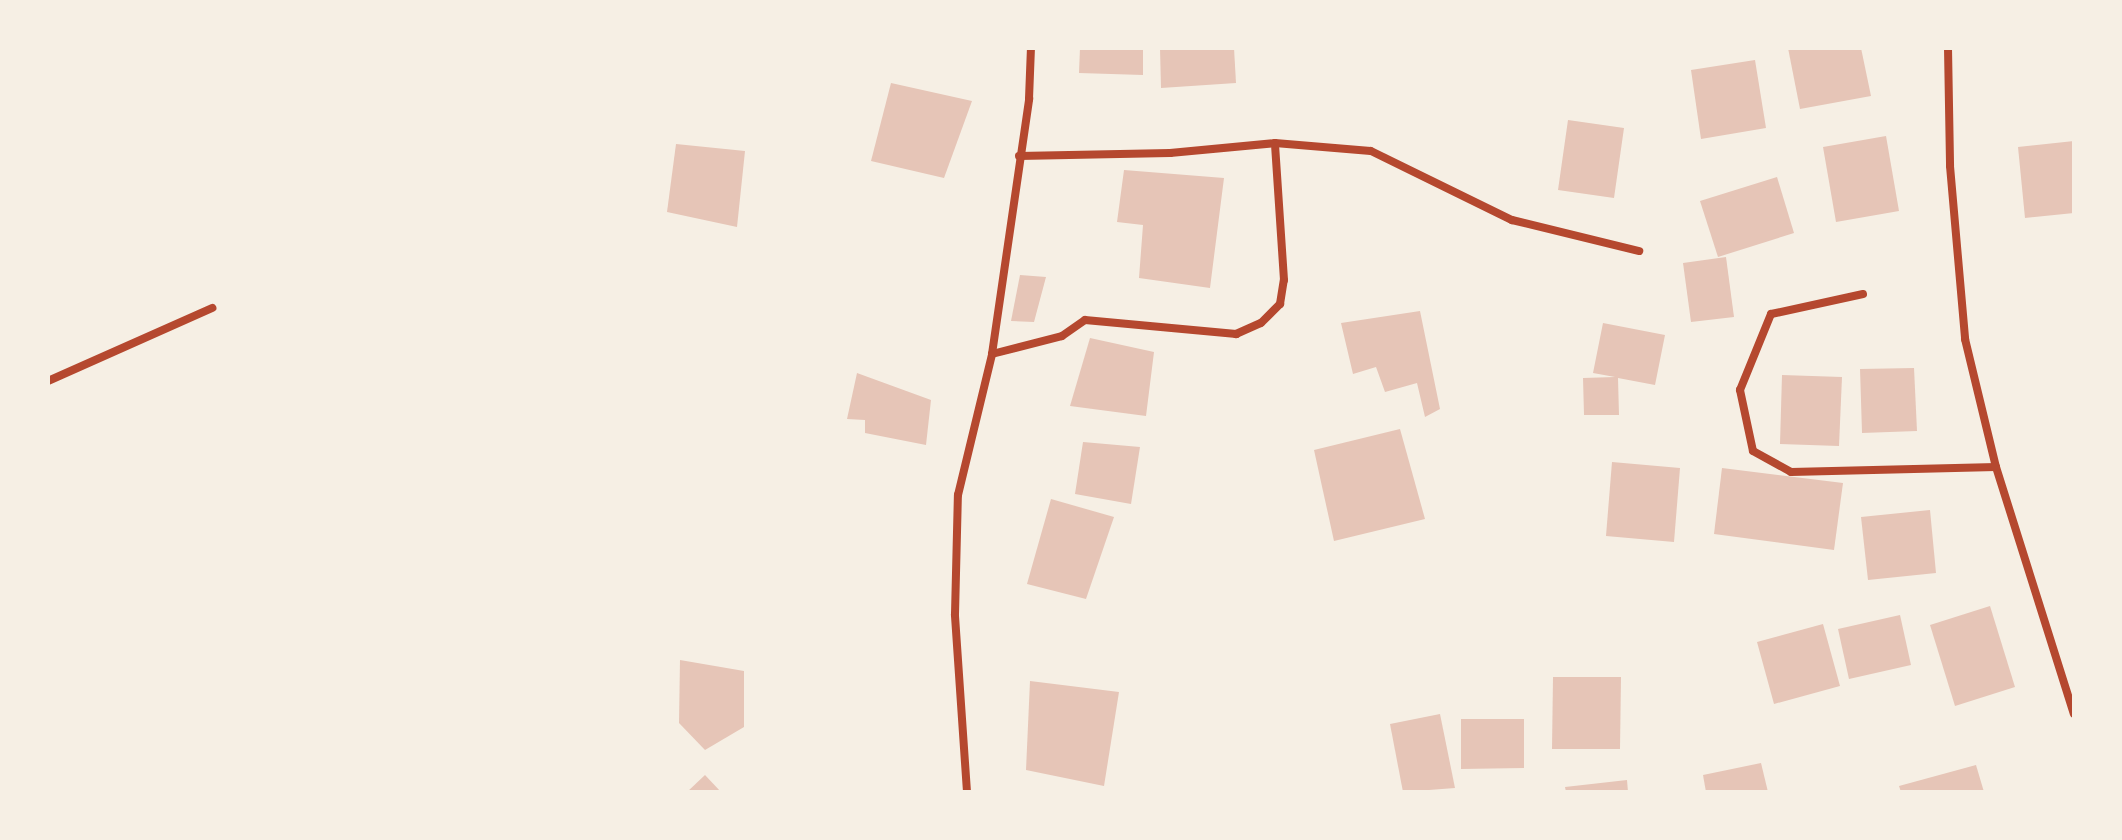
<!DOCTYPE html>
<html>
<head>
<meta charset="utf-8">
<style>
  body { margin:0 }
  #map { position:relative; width:2122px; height:840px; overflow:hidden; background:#f6efe4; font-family:"Asap Condensed",sans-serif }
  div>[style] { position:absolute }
  .building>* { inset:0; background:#e6c5b7 }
  .minor>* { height:8px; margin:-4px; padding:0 4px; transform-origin:4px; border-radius:4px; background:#b5482f }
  span { translate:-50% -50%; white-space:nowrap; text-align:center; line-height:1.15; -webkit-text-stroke:8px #f6efe4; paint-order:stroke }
  .frame { position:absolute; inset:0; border:50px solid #f6efe4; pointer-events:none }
</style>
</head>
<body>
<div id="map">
  <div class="building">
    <i style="clip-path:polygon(1080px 48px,1143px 48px,1143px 75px,1079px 73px)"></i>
    <i style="clip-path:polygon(1160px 48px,1234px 48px,1236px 83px,1161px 88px)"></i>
    <i style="clip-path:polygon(1788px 48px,1861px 48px,1871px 96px,1800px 109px)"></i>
    <i style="clip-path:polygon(1755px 60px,1766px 128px,1701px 139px,1691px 70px)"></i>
    <i style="clip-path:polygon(891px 83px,972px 101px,944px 178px,871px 161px)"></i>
    <i style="clip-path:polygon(1568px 120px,1624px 128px,1614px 198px,1558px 190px)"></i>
    <i style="clip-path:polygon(1886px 136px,1899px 211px,1836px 222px,1823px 147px)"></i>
    <i style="clip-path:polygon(2074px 141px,2074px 213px,2025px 218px,2018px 147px)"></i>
    <i style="clip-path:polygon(676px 144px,745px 151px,737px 227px,667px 212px)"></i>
    <i style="clip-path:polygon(1124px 170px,1224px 178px,1210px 288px,1139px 278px,1143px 225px,1117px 222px)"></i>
    <i style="clip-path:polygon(1777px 177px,1794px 233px,1718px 257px,1700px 201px)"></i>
    <i style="clip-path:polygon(1726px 257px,1734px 317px,1691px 322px,1683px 263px)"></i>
    <i style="clip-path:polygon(1020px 275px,1046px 277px,1034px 322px,1011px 321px)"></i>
    <i style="clip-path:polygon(1420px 311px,1440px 409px,1425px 417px,1417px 383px,1385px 392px,1376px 367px,1353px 374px,1341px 323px)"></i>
    <i style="clip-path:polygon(1603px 323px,1665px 335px,1655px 385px,1618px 378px,1619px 415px,1584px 415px,1583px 378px,1615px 377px,1593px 373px)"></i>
    <i style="clip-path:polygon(1090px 338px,1154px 352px,1146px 416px,1070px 406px)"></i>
    <i style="clip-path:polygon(1914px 368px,1917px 431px,1862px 433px,1860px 369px)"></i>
    <i style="clip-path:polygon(857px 373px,931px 400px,926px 445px,865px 433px,865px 420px,847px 419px)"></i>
    <i style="clip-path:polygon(1782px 375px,1842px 377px,1839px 446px,1780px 444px)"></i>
    <i style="clip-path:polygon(1400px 429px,1425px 519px,1334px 541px,1314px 450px)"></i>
    <i style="clip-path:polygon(1083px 442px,1140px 447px,1131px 504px,1075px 494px)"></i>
    <i style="clip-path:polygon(1612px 462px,1680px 468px,1674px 542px,1606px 536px)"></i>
    <i style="clip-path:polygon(1722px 468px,1843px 483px,1834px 550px,1714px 534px)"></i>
    <i style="clip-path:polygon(1051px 499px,1114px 517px,1086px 599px,1027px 584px)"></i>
    <i style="clip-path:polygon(1930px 510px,1936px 573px,1868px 580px,1861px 517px)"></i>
    <i style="clip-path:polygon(1990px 606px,2015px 687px,1955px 706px,1930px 625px)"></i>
    <i style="clip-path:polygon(1900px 615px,1911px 665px,1849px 679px,1838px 629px)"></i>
    <i style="clip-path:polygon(1823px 624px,1840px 686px,1774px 704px,1757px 642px)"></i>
    <i style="clip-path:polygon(680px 660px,744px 671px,744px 727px,705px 750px,679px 723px)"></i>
    <i style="clip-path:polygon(1553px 677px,1621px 677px,1620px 749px,1552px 749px)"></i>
    <i style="clip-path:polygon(1030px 681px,1119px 692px,1104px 786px,1026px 770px)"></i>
    <i style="clip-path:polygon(1440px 714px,1455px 788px,1403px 792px,1390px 724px)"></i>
    <i style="clip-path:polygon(1461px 719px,1524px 719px,1524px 768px,1461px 769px)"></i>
    <i style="clip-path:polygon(1761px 763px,1768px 792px,1706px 792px,1703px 775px)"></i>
    <i style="clip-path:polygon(1976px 765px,1984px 792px,1901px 792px,1899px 786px)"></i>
    <i style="clip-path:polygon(705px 775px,721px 792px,687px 792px)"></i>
    <i style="clip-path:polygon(1627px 780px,1628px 792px,1566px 792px,1565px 787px)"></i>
  </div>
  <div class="minor">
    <i style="left:1948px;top:48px;width:118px;rotate:89deg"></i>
    <i style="left:1950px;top:166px;width:174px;rotate:85deg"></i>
    <i style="left:1965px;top:339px;width:132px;rotate:76.4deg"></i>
    <i style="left:1996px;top:467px;width:259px;rotate:72.5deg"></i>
    <i style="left:1019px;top:156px;width:151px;rotate:-1.1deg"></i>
    <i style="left:1170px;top:153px;width:105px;rotate:-5.4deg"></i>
    <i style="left:1275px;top:143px;width:96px;rotate:4.8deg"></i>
    <i style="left:1371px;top:151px;width:157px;rotate:26.1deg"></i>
    <i style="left:1512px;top:220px;width:131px;rotate:13.7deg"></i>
    <i style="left:1863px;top:294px;width:94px;rotate:167.7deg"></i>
    <i style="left:1771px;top:314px;width:82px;rotate:112.2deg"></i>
    <i style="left:1740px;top:390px;width:62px;rotate:78deg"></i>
    <i style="left:1753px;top:451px;width:43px;rotate:28.9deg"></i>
    <i style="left:1791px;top:472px;width:205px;rotate:-1.4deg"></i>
    <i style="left:992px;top:354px;width:72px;rotate:-14.4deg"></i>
    <i style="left:1062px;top:336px;width:28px;rotate:-35deg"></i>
    <i style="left:1085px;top:320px;width:152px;rotate:5.3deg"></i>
    <i style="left:1236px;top:334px;width:27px;rotate:-24deg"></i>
    <i style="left:1261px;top:323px;width:27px;rotate:-45deg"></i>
    <i style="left:1280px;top:304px;width:24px;rotate:-81deg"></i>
    <i style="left:1284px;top:280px;width:137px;rotate:-93.8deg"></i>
    <i style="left:48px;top:381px;width:180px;rotate:-24deg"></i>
    <i style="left:967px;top:792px;width:178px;rotate:-93.9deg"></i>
    <i style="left:955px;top:614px;width:119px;rotate:-88.6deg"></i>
    <i style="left:958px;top:495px;width:145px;rotate:-76.4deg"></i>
    <i style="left:992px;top:354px;width:258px;rotate:-81.7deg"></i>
    <i style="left:1029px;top:99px;width:51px;rotate:-87.8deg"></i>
  </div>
  <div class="frame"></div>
</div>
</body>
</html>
